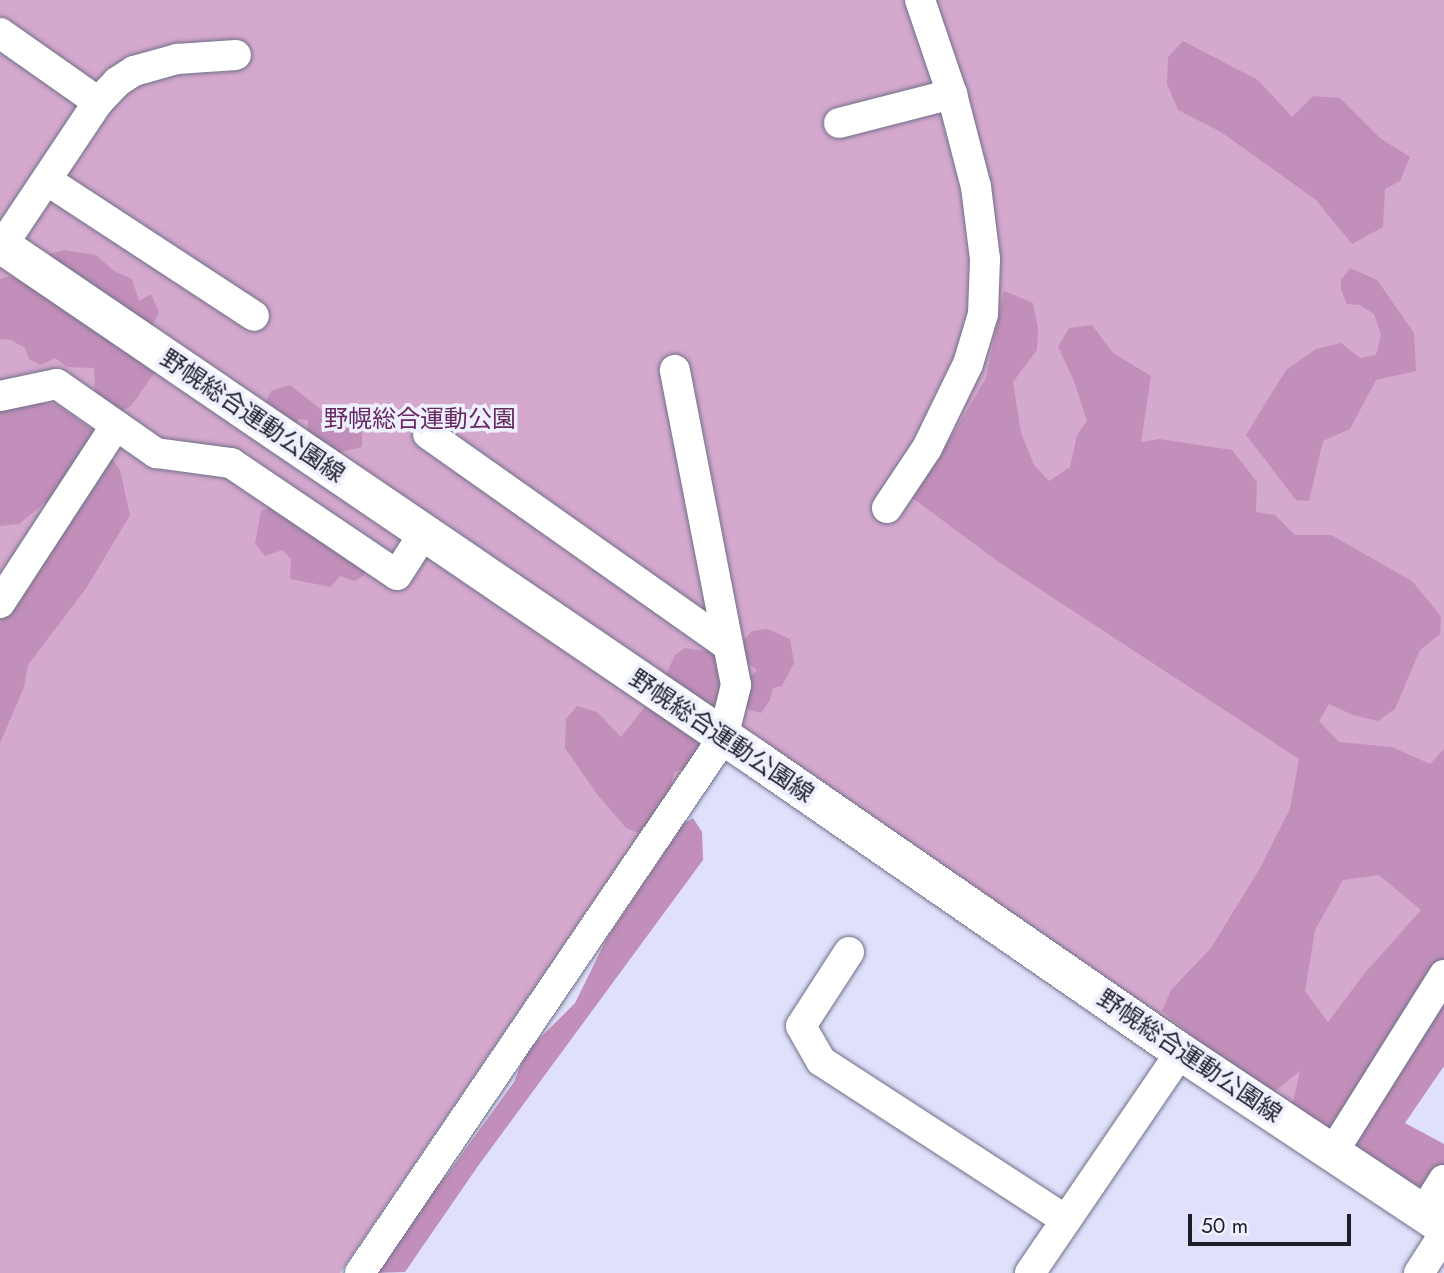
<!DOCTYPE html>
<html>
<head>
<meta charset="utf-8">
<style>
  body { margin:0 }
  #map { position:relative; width:1444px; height:1273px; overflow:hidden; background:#dfe1fb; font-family:Jost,"Noto Sans JP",sans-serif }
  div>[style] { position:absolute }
  .green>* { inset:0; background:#d5a8ce }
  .forest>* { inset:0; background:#c28fba }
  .roads { filter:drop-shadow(0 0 2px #6e7087) drop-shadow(0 0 2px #6e7087) }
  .minor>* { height:30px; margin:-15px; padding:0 15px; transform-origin:15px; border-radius:15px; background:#fff }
  .major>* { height:37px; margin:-18.5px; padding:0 18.5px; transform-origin:18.5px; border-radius:18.5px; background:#fff }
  span { translate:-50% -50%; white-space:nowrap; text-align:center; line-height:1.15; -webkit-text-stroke:7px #eeefff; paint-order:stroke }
  .street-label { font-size:24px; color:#1d1e27 }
  .park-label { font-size:24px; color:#662960 }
  .scale { position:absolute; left:1188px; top:1214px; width:163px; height:32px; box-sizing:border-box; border:4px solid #1d1e27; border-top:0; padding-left:9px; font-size:21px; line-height:24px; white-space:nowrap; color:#1d1e27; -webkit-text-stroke:5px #eeefff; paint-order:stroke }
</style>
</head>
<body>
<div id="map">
  <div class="green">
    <i style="clip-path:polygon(0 0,1444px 0,1444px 953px,1327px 1134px,722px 713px,340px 1273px,0 1273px)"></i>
  </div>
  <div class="forest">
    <i style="clip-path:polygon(1183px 41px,1258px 80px,1292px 117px,1313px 96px,1340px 98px,1380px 138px,1410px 157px,1400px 181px,1385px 189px,1383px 227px,1352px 244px,1316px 200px,1221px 132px,1178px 110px,1167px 84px,1168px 57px)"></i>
    <i style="clip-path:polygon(64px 250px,96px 255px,114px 271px,132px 279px,139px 301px,151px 294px,159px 312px,150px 329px,156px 371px,131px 406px,120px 412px,95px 392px,94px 368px,67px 367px,55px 358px,41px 365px,29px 359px,25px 348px,11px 340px,0 339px,0 279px,10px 276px,29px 286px,46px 271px,50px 254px)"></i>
    <i style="clip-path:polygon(1350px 268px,1377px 280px,1414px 333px,1416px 371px,1376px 380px,1350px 429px,1323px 441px,1309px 501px,1296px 500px,1246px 435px,1286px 370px,1316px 349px,1341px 343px,1360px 358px,1376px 355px,1381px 335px,1374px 314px,1360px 305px,1347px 304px,1341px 290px,1341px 280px)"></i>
    <i style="clip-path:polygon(evenodd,1004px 291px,1033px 303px,1038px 329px,1037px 350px,1013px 382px,1021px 433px,1034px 465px,1049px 481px,1070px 467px,1077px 435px,1087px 421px,1074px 381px,1058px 347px,1069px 328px,1092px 325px,1113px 353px,1151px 376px,1141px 442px,1159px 439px,1232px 450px,1257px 482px,1256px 512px,1275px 515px,1295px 535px,1331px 535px,1412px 581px,1441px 616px,1440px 634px,1420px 650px,1395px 709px,1378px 721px,1353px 715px,1329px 704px,1319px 721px,1339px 742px,1392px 747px,1430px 764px,1444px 749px,1444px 1066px,1405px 1123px,1444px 1144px,1444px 1180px,1424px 1195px,1292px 1106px,1300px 1071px,1276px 1090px,1254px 1087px,1162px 1011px,1171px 990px,1211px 948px,1260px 868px,1290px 809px,1299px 759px,1000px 563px,911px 497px,933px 468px,986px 378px,1004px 291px,1379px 875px,1421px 910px,1364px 974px,1328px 1022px,1305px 991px,1315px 930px,1343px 880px,1379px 875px)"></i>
    <i style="clip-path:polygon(290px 385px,324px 412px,339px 412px,355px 421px,362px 432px,362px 447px,336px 453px,308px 438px,308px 420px,299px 419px,293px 426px,265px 404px,271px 391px)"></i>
    <i style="clip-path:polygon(26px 401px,57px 405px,92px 430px,120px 470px,130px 515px,87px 587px,28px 665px,24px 687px,0 743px,0 621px,63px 519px,63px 488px,19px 524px,0 526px,0 408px)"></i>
    <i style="clip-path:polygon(272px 507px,364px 565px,365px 575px,354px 581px,340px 576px,331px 587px,290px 579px,291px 559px,282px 550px,265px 556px,255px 544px,261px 511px)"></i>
    <i style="clip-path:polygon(768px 629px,790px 639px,794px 663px,782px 686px,773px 688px,770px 700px,761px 713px,749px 710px,741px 699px,744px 683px,757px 670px,738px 656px,743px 641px,752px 631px)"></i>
    <i style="clip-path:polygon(685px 648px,712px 652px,726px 659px,731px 680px,704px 753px,696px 765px,674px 772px,667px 803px,644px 835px,626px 828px,597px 794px,565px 748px,566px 719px,577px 706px,597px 712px,621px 737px,644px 708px,680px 705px,662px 683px,675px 655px)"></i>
    <i style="clip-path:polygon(693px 818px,702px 832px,703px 860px,478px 1166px,405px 1272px,373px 1273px,421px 1211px,431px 1187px,447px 1175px,514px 1082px,526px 1052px,575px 1003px,607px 938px,683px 824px)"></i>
  </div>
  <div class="roads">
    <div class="minor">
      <i style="left:0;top:33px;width:120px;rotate:35.1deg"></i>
      <i style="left:839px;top:123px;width:117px;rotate:-14.4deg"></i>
      <i style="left:48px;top:181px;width:246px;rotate:33.2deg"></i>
      <i style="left:0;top:249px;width:177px;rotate:-56.3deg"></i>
      <i style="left:98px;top:102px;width:28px;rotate:-46deg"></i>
      <i style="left:117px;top:82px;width:20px;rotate:-33deg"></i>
      <i style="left:134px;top:71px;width:45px;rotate:-15.6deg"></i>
      <i style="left:177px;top:59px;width:59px;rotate:-3.9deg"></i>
      <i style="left:0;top:396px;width:58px;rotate:-11.9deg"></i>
      <i style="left:57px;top:384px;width:121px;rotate:34.9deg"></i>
      <i style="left:156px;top:453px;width:76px;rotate:7.6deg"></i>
      <i style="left:231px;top:463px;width:200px;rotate:34deg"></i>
      <i style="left:397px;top:575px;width:50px;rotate:-57.3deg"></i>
      <i style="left:428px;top:434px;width:367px;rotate:35.2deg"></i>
      <i style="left:887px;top:508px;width:72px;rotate:-56.3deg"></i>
      <i style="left:927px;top:448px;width:93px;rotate:-64deg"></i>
      <i style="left:968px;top:364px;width:52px;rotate:-73.3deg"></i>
      <i style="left:983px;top:314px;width:55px;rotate:-87.9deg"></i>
      <i style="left:985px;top:259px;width:73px;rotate:-97.1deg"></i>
      <i style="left:976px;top:187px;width:96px;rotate:-104.5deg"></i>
      <i style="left:952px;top:94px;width:99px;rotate:-108.8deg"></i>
      <i style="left:0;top:603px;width:212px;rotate:-56.9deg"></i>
      <i style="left:849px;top:952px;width:88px;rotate:123deg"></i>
      <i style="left:801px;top:1026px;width:40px;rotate:60.3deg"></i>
      <i style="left:821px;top:1061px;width:292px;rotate:33deg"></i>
      <i style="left:1333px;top:1152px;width:209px;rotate:-57.9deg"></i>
      <i style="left:1423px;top:1213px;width:39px;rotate:-58deg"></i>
      <i style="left:360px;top:1273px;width:647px;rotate:-55.84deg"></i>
      <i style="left:723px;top:738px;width:55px;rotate:-76.2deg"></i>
      <i style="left:736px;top:685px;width:321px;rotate:-101deg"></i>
      <i style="left:1030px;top:1273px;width:268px;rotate:-55.7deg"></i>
      <i style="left:1419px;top:1273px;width:46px;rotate:-57.3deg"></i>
    </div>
    <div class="major">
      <i style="left:0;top:244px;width:912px;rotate:34.23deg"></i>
      <i style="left:754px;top:757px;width:519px;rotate:34.64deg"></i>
      <i style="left:1181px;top:1052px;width:316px;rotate:33.6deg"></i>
    </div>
  </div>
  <div class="street-label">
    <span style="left:253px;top:416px;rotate:34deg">野幌総合運動公園線</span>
    <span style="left:722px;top:736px;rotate:34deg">野幌総合運動公園線</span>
    <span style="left:1190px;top:1056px;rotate:34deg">野幌総合運動公園線</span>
  </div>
  <div class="park-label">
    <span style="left:420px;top:419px">野幌総合運動公園</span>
  </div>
  <div class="scale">50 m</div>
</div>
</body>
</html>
